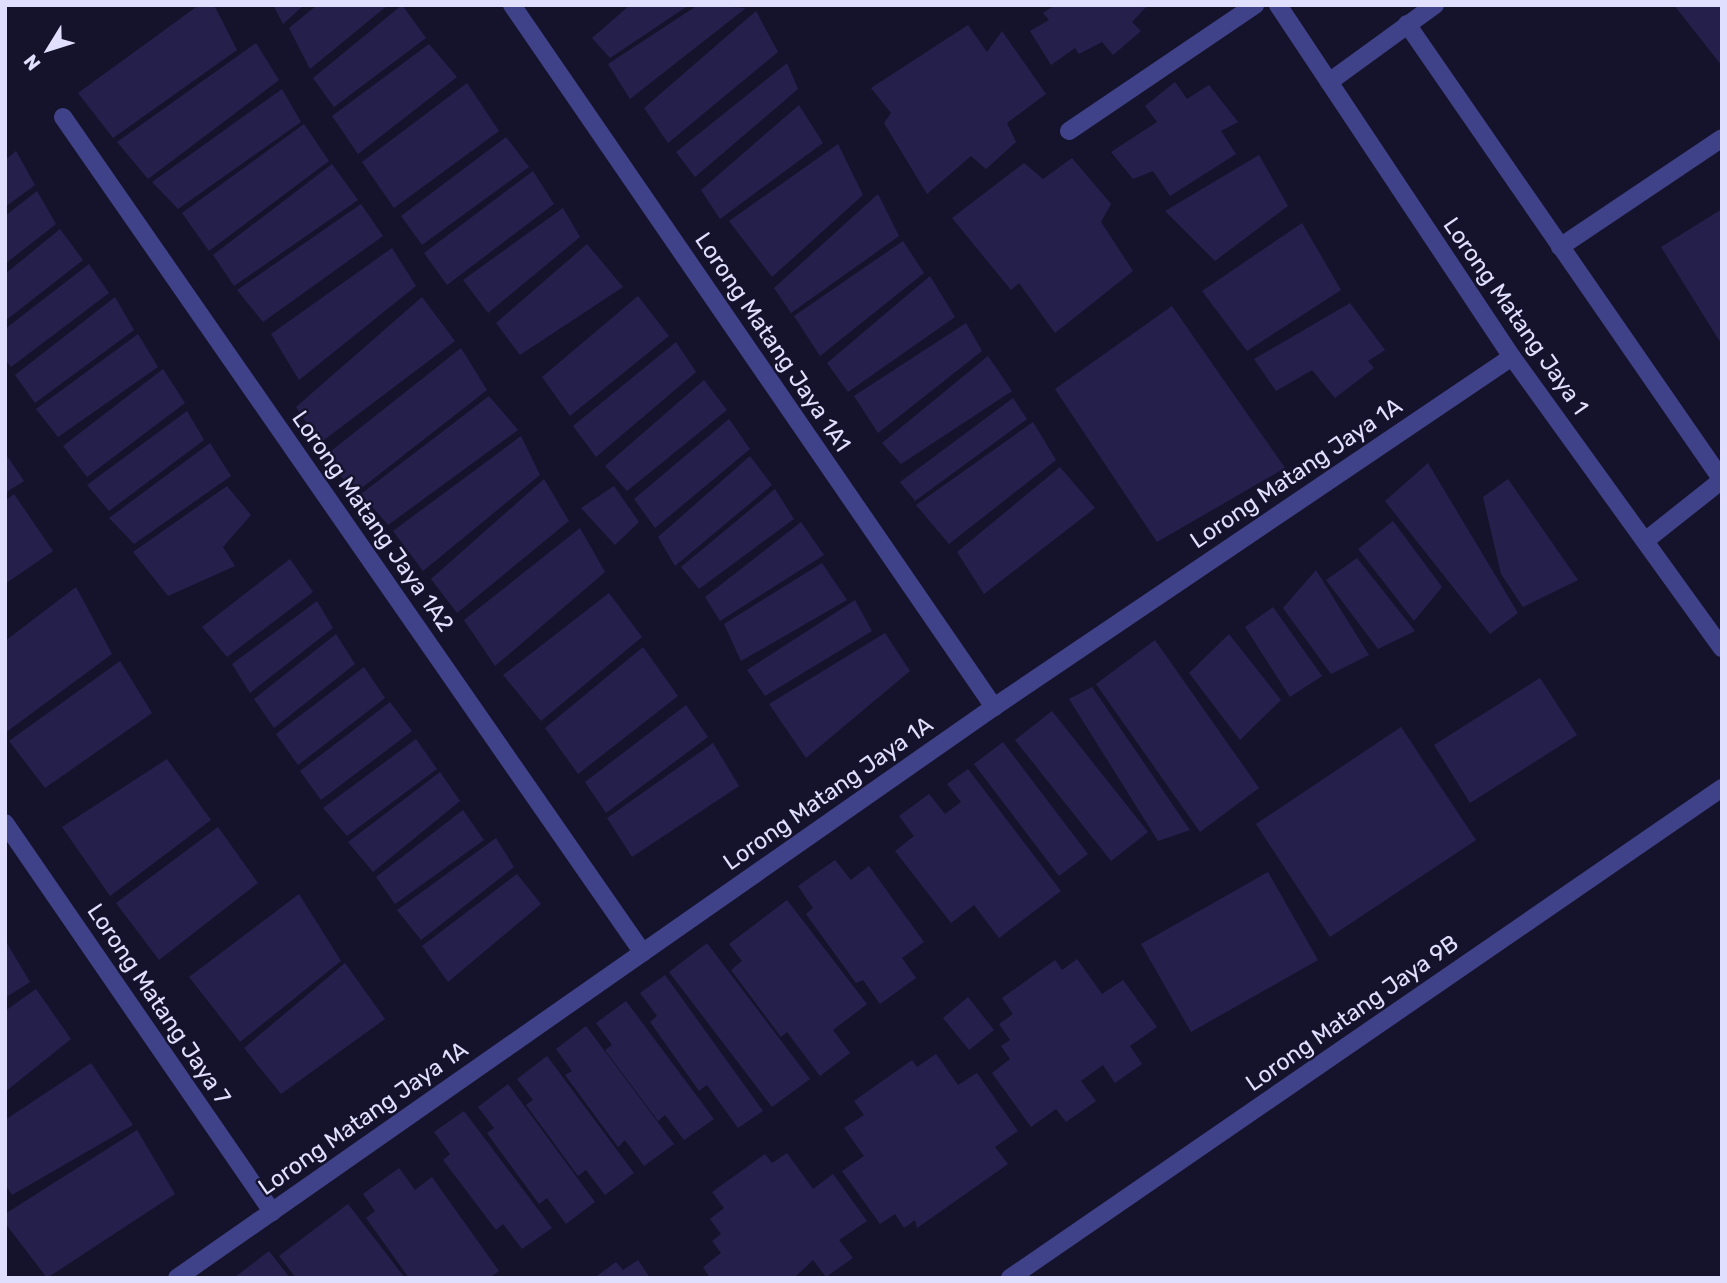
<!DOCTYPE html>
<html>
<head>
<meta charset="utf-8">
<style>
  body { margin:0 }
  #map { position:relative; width:1727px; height:1283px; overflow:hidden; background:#15132c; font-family:Rubik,sans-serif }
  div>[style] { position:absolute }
  .building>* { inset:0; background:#251f4c }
  .minor>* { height:18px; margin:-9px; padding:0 9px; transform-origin:9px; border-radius:9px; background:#404289 }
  span { translate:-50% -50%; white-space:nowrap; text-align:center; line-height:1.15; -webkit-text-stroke:5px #15132c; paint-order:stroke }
  .street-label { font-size:23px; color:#e0dffe }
  .frame { position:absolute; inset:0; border:7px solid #e0dffe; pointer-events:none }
  .north { position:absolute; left:14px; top:14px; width:70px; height:70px; -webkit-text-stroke:5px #15132c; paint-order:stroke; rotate:232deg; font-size:19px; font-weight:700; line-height:28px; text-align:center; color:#e0dffe }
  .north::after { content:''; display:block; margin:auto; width:24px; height:32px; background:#e0dffe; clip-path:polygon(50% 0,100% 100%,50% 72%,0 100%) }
</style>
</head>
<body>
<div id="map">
  <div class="building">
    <i style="clip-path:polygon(199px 5px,214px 5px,237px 50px,113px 138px,78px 93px)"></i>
    <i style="clip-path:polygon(273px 5px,304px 5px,283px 24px)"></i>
    <i style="clip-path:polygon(317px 5px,388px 5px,310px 69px,289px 28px)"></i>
    <i style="clip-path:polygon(402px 5px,426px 38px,334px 107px,313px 78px)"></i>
    <i style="clip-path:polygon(630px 5px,689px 5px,610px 58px,592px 38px)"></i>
    <i style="clip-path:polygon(698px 5px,746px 8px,630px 99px,608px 64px)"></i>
    <i style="clip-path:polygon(1055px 5px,1148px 5px,1132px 22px,1141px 31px,1113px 55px,1102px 42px,1079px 54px,1075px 48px,1051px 65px,1030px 31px,1049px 20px,1043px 13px)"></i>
    <i style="clip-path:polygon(1674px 5px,1722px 5px,1722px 66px)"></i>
    <i style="clip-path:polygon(756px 11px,778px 52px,668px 143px,644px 108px)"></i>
    <i style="clip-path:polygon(968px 25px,987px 52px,1002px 31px,1046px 94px,1007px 123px,1016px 142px,986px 169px,971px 156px,927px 194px,884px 123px,891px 113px,871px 88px)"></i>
    <i style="clip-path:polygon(256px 43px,279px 80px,148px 179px,117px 142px)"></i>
    <i style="clip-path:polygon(429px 44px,457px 77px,358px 154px,332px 116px)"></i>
    <i style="clip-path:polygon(787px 63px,798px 89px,695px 177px,676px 152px)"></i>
    <i style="clip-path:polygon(1175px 82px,1187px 99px,1209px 85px,1238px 122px,1221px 131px,1236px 154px,1170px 196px,1153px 171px,1133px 179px,1111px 152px,1157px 122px,1145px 106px)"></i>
    <i style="clip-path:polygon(467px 83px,499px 131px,394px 208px,362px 162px)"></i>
    <i style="clip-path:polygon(282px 89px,301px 122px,178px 209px,152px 182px)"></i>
    <i style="clip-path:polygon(799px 105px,823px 143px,720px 219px,701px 190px)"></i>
    <i style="clip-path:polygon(304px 124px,329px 161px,209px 251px,182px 213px)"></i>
    <i style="clip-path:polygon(506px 137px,529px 167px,422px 245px,401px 216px)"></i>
    <i style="clip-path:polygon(838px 144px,863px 195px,772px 277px,729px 221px)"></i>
    <i style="clip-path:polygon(16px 151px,35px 185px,5px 207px,5px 160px)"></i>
    <i style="clip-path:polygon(1259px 155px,1288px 206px,1215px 261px,1165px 211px)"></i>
    <i style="clip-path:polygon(1072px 158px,1111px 204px,1101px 222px,1133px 271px,1055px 333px,1019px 283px,1011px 290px,952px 218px,1024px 163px,1043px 179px)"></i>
    <i style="clip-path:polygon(332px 164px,358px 200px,234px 286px,213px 255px)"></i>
    <i style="clip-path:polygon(533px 171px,554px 204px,447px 285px,424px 253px)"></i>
    <i style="clip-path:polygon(37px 191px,56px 224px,5px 264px,5px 216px)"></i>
    <i style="clip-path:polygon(878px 194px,899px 236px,791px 313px,774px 288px)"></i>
    <i style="clip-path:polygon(361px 204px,383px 236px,263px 322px,237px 290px)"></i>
    <i style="clip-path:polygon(563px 208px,580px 237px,488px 313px,463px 280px)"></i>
    <i style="clip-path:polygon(1722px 209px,1722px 345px,1661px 247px)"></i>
    <i style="clip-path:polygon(1302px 223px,1341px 290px,1247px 351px,1202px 291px)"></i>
    <i style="clip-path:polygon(60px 229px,83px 260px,5px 321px,5px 274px)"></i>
    <i style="clip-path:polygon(903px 241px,924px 273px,820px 356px,794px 316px)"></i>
    <i style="clip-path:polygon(587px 244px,623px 287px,520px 355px,496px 323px)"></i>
    <i style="clip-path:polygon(392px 248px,416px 286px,299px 380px,271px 334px)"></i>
    <i style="clip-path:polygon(89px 264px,109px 293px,11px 367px,5px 359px,5px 329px)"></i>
    <i style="clip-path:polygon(930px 276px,955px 317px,848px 392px,827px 363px)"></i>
    <i style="clip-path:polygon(638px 296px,669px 336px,570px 416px,542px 377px)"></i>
    <i style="clip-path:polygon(115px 297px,134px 330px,35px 403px,15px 375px)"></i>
    <i style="clip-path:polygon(422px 297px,455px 341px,320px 443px,296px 407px)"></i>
    <i style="clip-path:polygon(1350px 303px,1385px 350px,1368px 361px,1374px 368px,1335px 398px,1312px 370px,1276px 391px,1254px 359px)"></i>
    <i style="clip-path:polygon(1172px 306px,1285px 468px,1157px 542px,1055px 389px)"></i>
    <i style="clip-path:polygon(966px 323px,982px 351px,878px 433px,854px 396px)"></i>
    <i style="clip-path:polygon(138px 334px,158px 367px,58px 437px,36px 409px)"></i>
    <i style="clip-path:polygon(676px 342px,696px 372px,596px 457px,573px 426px)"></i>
    <i style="clip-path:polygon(461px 348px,487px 390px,354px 494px,326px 455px)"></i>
    <i style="clip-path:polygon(988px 356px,1012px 391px,901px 464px,882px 443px)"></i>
    <i style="clip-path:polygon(163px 369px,185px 403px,87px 477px,63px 446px)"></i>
    <i style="clip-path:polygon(704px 380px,727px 410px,627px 491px,605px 466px)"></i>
    <i style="clip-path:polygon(489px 396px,518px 430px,388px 525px,361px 494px)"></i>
    <i style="clip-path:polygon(1013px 398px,1027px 419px,915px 501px,900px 482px)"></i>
    <i style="clip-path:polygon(187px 411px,204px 440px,109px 511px,87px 485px)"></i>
    <i style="clip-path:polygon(729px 419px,750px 449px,655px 528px,634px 499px)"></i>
    <i style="clip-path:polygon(1033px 422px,1056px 460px,949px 544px,916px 505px)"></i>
    <i style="clip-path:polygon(521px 436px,540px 475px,423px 571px,393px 531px)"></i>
    <i style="clip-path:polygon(210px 443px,231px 476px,134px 544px,109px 518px)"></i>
    <i style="clip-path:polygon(5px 453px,24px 481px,5px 493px)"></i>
    <i style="clip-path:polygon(750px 456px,772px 485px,675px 566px,658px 537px)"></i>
    <i style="clip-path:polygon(1428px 463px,1518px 613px,1490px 634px,1385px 501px)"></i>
    <i style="clip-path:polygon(1060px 467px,1095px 508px,984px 594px,957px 552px)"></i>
    <i style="clip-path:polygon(544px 479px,569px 521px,457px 613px,431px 579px)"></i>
    <i style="clip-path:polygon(1508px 479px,1578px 580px,1523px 607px,1501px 574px,1483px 497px)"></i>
    <i style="clip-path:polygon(227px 486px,251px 515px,223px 547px,235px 566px,168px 596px,133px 552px)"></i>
    <i style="clip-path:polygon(614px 486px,639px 522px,615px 545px,581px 508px)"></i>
    <i style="clip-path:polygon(775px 489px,794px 519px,699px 589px,681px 567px)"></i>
    <i style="clip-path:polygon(14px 494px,53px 551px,5px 584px,5px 501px)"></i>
    <i style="clip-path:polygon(1393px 521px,1442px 587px,1414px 621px,1358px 549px)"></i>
    <i style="clip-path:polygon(801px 522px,824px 555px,720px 621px,705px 597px)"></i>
    <i style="clip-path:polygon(580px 528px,605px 572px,495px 666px,464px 620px)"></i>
    <i style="clip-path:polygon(1357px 558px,1415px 631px,1378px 649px,1326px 580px)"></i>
    <i style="clip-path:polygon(290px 559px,313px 592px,227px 657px,202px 627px)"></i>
    <i style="clip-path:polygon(822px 563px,847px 600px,741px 661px,724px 624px)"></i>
    <i style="clip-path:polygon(1316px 570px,1369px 655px,1331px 674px,1283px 608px)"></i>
    <i style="clip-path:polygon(76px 587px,112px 654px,5px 733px,5px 641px)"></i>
    <i style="clip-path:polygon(609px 593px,642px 637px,541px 721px,503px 675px)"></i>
    <i style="clip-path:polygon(855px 600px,872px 631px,765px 696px,747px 670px)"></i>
    <i style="clip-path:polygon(317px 601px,333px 628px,250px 693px,232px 664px)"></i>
    <i style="clip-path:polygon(1273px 607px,1322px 676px,1290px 697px,1245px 627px)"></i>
    <i style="clip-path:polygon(885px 633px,910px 671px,806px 758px,769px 704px)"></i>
    <i style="clip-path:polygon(336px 634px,355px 664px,274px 728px,254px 699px)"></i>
    <i style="clip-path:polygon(1229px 634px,1281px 700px,1240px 740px,1189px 673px)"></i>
    <i style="clip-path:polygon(1155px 640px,1259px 788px,1200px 832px,1096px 684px)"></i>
    <i style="clip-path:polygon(643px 647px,678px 696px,578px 774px,545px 728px)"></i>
    <i style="clip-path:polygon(120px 661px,152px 713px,45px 788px,9px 741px)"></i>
    <i style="clip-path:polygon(364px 667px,385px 698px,298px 765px,276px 734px)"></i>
    <i style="clip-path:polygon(1540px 678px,1577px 735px,1470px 803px,1434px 745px)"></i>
    <i style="clip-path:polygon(1092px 687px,1190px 830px,1158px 841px,1069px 699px)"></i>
    <i style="clip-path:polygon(390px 702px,412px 731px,321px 800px,300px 771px)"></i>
    <i style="clip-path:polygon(686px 705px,708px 737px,606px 813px,585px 782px)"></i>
    <i style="clip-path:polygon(1052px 711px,1148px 832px,1111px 861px,1015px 740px)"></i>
    <i style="clip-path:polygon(1401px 727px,1476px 840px,1330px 937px,1256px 824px)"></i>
    <i style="clip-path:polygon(416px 739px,437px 769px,347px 836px,323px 808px)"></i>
    <i style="clip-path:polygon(1003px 742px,1088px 854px,1059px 876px,974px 764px)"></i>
    <i style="clip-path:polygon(713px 743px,739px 786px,632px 857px,607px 818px)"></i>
    <i style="clip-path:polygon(167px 759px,211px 820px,110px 896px,62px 827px)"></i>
    <i style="clip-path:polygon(968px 769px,1061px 891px,999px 938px,974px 905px,951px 923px,895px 851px,914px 836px,899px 816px,929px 794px,945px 814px,961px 802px,947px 784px)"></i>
    <i style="clip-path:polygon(440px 772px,460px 801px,373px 872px,348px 842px)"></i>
    <i style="clip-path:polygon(463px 810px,484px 840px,395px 904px,376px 877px)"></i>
    <i style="clip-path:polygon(218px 827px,258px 883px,159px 960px,116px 903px)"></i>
    <i style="clip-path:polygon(496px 838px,514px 867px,421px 940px,397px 910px)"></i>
    <i style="clip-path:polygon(835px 860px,851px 880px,869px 866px,924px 942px,902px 958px,916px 978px,880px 1004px,863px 980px,856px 983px,806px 914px,813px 908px,798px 886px)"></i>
    <i style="clip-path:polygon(1268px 872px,1318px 960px,1191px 1032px,1141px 944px)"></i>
    <i style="clip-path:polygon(517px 874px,541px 904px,448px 982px,422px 946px)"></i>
    <i style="clip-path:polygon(299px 894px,341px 961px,240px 1042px,189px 977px)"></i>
    <i style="clip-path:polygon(787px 900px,867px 1004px,833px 1030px,850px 1053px,820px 1076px,787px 1032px,781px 1037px,731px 970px,742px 961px,729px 944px)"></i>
    <i style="clip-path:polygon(5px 940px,30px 982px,5px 998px)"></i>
    <i style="clip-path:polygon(707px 943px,810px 1079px,772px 1107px,669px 972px)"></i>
    <i style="clip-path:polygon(1077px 959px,1102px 994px,1123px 980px,1157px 1027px,1130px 1046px,1142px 1064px,1115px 1083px,1103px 1065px,1081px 1081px,1096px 1101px,1066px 1122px,1056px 1109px,1031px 1127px,992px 1073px,1010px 1059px,1001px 1046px,1010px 1040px,999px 1024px,1013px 1014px,1002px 998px,1055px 960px,1062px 970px)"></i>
    <i style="clip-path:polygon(345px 963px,385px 1019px,281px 1094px,244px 1048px)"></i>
    <i style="clip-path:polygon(665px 975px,763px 1111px,738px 1128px,707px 1085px,699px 1091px,650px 1022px,657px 1016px,640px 993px)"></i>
    <i style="clip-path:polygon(36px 989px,71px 1039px,5px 1092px,5px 1011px)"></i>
    <i style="clip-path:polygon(968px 997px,994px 1030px,969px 1050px,943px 1018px)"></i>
    <i style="clip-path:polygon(626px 1001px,714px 1119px,684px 1140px,665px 1115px,658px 1121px,605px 1050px,612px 1045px,596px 1023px)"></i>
    <i style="clip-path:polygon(586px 1026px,674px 1144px,644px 1166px,625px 1140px,618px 1147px,565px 1075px,572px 1071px,556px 1049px)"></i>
    <i style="clip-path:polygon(936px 1054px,958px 1085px,977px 1073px,1018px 1131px,995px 1147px,1008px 1164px,917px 1228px,915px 1220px,904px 1228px,895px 1214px,880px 1224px,842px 1171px,864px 1156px,844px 1128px,864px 1115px,854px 1101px,912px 1060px,917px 1067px)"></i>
    <i style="clip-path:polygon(547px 1056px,634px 1173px,605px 1195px,586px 1170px,578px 1176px,526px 1105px,533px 1100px,517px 1079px)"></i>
    <i style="clip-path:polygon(91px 1063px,133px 1125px,12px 1195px,5px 1184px,5px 1120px)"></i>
    <i style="clip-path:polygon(508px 1084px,595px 1202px,566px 1224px,547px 1198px,539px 1204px,487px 1133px,494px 1128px,478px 1107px)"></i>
    <i style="clip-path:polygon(464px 1111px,552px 1228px,522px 1249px,503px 1224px,496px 1230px,443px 1160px,450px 1154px,434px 1132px)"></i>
    <i style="clip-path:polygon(137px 1130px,175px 1194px,47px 1278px,5px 1223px,5px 1214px)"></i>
    <i style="clip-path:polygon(787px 1153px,813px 1189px,833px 1174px,867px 1221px,839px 1240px,853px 1258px,826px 1277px,813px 1260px,794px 1278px,710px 1278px,703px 1267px,721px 1253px,712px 1241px,721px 1234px,710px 1219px,724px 1208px,712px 1192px,765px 1154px,772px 1163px)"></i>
    <i style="clip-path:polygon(399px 1168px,415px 1190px,432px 1177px,499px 1271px,489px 1278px,409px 1278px,366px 1218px,375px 1211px,363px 1194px)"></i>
    <i style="clip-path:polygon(348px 1204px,405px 1278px,296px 1278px,279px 1256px)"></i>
    <i style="clip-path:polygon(269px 1251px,290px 1278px,234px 1278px)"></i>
    <i style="clip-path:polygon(638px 1260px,650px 1278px,594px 1278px,616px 1262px,623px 1270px)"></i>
  </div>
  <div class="minor">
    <i style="left:512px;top:5px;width:852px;rotate:55.53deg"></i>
    <i style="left:1278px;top:5px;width:423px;rotate:56.4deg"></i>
    <i style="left:1512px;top:357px;width:359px;rotate:54.2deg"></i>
    <i style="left:1407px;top:24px;width:554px;rotate:55.36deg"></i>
    <i style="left:1329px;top:82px;width:131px;rotate:-36deg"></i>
    <i style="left:63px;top:117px;width:1017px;rotate:55.25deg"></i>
    <i style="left:1069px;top:131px;width:225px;rotate:-34.1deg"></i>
    <i style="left:1560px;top:247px;width:195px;rotate:-33.9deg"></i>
    <i style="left:1645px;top:541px;width:98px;rotate:-38.4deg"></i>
    <i style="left:5px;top:823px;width:472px;rotate:55.5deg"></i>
    <i style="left:177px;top:1278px;width:997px;rotate:-34.95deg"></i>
    <i style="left:994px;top:707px;width:625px;rotate:-34.05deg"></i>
    <i style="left:1010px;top:1278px;width:864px;rotate:-34.54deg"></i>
  </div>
  <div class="street-label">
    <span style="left:1516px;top:316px;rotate:55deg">Lorong Matang Jaya 1</span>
    <span style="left:773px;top:342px;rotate:56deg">Lorong Matang Jaya 1A1</span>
    <span style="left:1296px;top:473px;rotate:-34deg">Lorong Matang Jaya 1A</span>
    <span style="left:373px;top:521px;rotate:55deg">Lorong Matang Jaya 1A2</span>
    <span style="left:828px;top:793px;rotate:-35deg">Lorong Matang Jaya 1A</span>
    <span style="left:159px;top:1004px;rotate:56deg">Lorong Matang Jaya 7</span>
    <span style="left:1352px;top:1013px;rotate:-35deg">Lorong Matang Jaya 9B</span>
    <span style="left:363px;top:1118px;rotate:-35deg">Lorong Matang Jaya 1A</span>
  </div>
  <div class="frame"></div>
  <div class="north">N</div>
</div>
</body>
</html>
